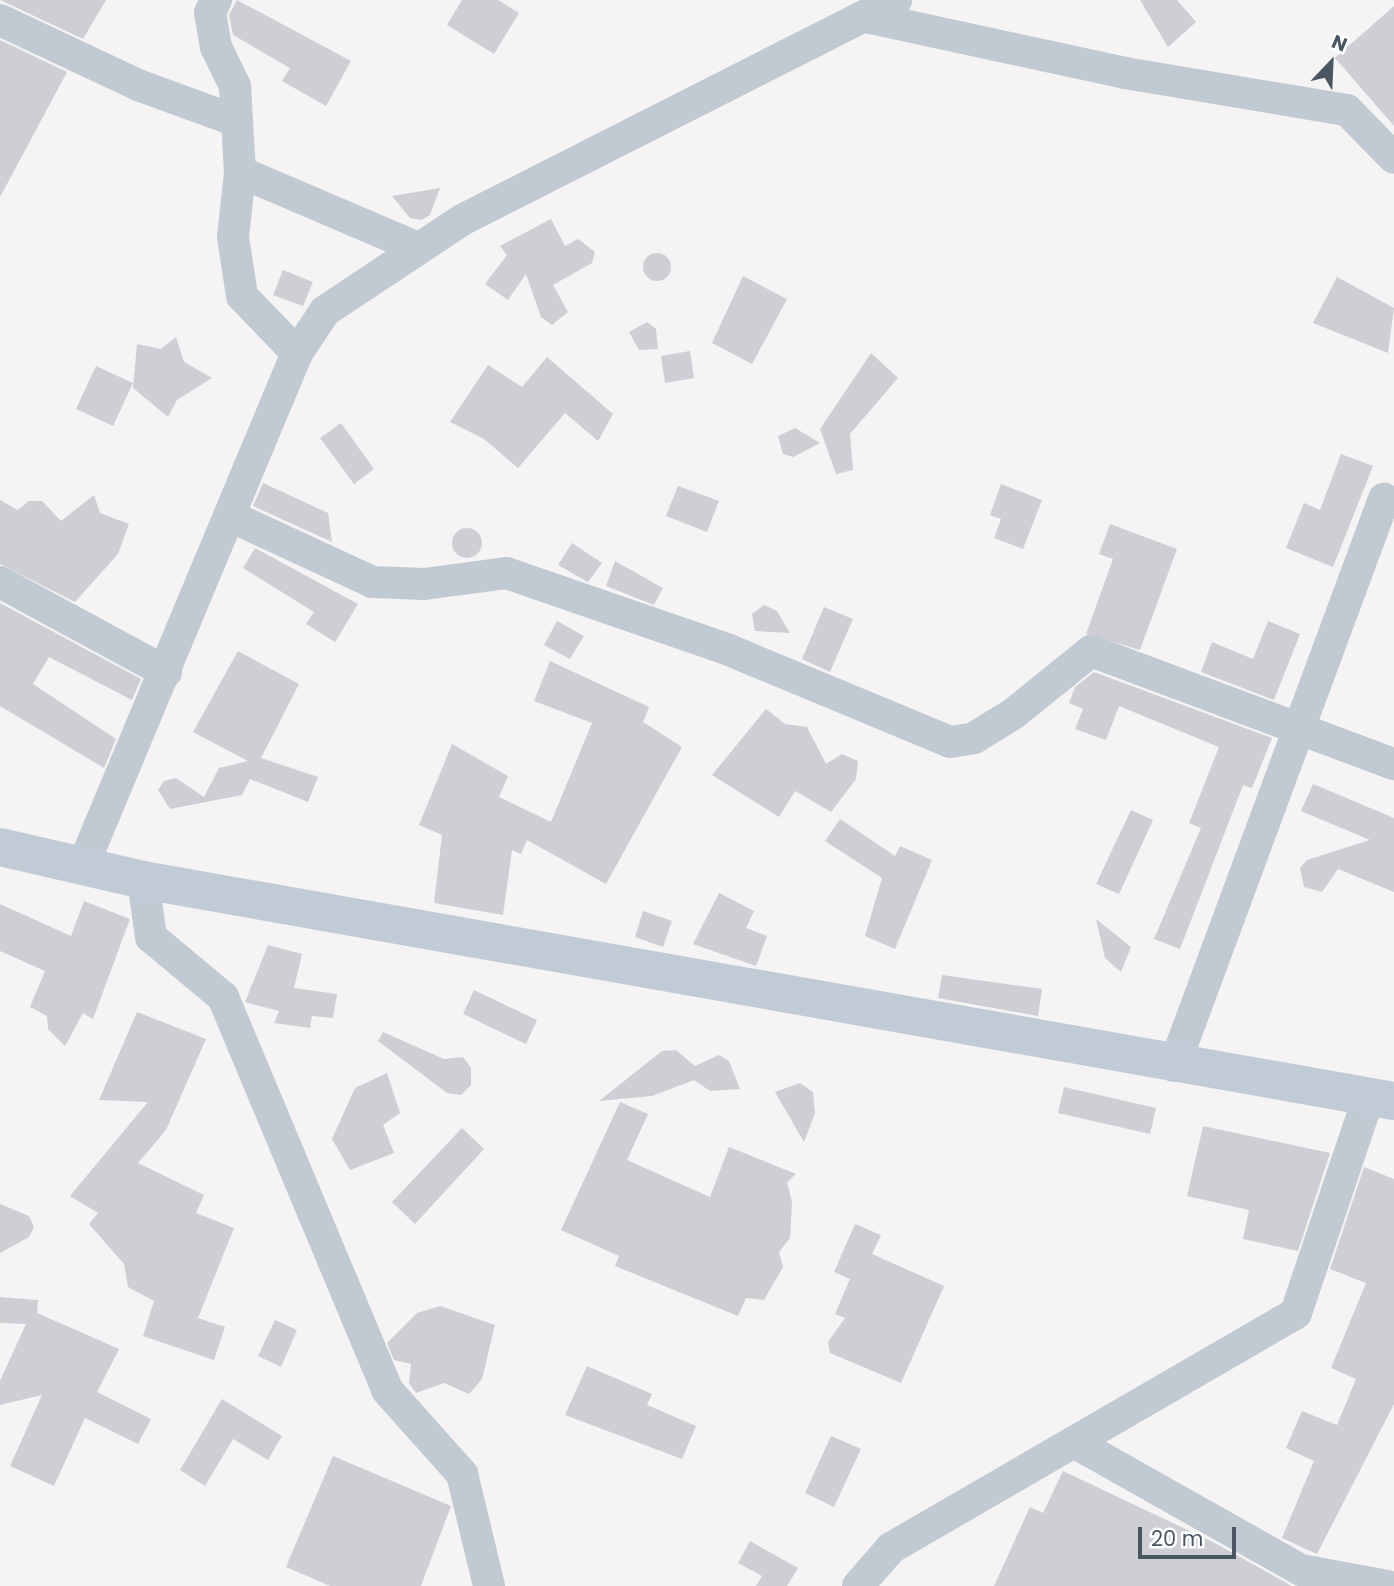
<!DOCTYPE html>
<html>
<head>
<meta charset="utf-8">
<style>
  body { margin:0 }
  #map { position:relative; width:1394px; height:1586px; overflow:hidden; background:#f5f3f3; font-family:Poppins,sans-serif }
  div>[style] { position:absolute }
  .building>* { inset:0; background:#cdcfd5 }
  .round { border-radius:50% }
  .minor>* { height:32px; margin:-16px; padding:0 16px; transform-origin:16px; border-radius:16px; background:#c1cad2 }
  .secondary>* { height:38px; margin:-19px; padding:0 19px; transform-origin:19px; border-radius:19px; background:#c1cbd6 }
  span { translate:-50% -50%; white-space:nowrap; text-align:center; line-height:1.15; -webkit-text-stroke:5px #fff; paint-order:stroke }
  .north { position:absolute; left:1296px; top:28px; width:70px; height:70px; -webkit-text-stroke:5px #fff; paint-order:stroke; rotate:23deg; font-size:19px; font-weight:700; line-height:28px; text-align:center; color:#4a5661 }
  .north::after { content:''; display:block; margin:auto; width:24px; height:32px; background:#4a5661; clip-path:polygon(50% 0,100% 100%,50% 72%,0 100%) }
  .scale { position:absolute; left:1138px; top:1527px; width:98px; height:32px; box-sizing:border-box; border:4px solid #4a5661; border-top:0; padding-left:9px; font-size:21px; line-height:24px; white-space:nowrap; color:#4a5661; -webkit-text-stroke:5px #fff; paint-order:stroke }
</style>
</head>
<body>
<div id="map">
  <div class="building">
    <i style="clip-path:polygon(0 0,106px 0,83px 39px)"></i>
    <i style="clip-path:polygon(237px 0,351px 61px,326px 106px,282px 81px,290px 68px,233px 35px,229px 15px)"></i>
    <i style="clip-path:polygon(462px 0,498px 0,519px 13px,494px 54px,447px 25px)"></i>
    <i style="clip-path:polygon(1140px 0,1177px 0,1196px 22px,1168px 47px)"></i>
    <i style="clip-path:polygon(1394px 6px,1394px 126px,1335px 58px)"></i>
    <i style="clip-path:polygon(0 40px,67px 72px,0 197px)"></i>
    <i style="clip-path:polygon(440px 188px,430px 215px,421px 220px,410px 218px,392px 196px)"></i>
    <i style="clip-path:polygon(551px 219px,565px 246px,578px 239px,595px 252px,592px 263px,553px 285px,568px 312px,552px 325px,541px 317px,526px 274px,508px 300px,485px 284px,507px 255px,500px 246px)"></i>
    <i class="round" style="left:643px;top:253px;width:28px;height:28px"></i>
    <i style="clip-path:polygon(283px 270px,313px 282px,303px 306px,273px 295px)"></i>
    <i style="clip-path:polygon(743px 276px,787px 299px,752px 364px,712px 343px)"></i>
    <i style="clip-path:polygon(1337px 277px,1394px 308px,1388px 353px,1313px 323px)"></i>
    <i style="clip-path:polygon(647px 322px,656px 329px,658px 349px,639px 350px,629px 332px)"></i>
    <i style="clip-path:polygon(176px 337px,184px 362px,212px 378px,177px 400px,168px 417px,133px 388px,137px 344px,161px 349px)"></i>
    <i style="clip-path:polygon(690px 351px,694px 378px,665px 383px,661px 356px)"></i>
    <i style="clip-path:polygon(871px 353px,898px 378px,850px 434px,853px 470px,836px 474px,820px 429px)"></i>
    <i style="clip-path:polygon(547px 357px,613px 414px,598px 441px,565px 413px,518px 468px,484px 439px,450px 422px,488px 365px,522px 387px)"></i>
    <i style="clip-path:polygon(96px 366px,133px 383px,113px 426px,76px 409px)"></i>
    <i style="clip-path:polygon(341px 423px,374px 469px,354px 484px,320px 438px)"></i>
    <i style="clip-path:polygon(795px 428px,820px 443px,793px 457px,783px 454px,778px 436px)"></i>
    <i style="clip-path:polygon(1341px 454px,1373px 466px,1333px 567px,1286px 548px,1304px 503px,1320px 510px)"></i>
    <i style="clip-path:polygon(263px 483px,328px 513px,332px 542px,253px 506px)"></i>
    <i style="clip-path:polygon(1001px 484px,1042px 500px,1023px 549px,994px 538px,1001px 519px,990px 515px)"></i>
    <i style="clip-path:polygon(678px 486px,719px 501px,707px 532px,666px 516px)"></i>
    <i style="clip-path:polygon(94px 495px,100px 513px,129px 524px,118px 554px,75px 602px,0 564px,0 500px,18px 510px,29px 501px,42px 501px,61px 521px)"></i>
    <i style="clip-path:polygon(1110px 524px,1177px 549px,1140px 650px,1086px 634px,1113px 559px,1099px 554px)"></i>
    <i class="round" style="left:452px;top:528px;width:30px;height:30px"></i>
    <i style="clip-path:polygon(572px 543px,602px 563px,588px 582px,558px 565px)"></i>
    <i style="clip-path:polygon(255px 548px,358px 604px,335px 642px,306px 624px,314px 612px,243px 568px)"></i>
    <i style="clip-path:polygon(615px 561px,663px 588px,654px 605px,606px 586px)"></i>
    <i style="clip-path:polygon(0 603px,141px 679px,132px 700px,49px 657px,33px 684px,116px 739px,104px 768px,0 706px)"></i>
    <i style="clip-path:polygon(764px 605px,777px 611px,790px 633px,755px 631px,752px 614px)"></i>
    <i style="clip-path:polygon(824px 607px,853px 619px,830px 672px,802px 659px)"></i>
    <i style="clip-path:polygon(557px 621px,584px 636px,570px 659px,544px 645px)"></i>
    <i style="clip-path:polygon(1268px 621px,1300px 634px,1274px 700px,1201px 672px,1212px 642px,1253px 659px)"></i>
    <i style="clip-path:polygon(238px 651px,299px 684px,261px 758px,318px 777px,308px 802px,250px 779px,242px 795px,170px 809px,158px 790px,164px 781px,176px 778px,204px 797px,219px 768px,248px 761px,193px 732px)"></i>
    <i style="clip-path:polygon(550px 661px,649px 707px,643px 722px,682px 747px,606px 884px,527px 840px,521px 854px,512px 850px,503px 915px,434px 903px,442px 835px,419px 825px,452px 744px,508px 776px,499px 797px,551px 822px,592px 723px,534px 701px)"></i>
    <i style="clip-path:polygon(1094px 672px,1272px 738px,1252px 788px,1243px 785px,1180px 949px,1154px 939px,1201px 828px,1189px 823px,1219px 747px,1119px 706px,1106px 740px,1075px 729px,1083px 709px,1069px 703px,1075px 687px)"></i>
    <i style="clip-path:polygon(766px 709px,785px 724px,807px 727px,826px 764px,842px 754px,858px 761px,856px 779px,831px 812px,795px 791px,779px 817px,712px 775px)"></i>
    <i style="clip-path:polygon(1313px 784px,1394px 818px,1394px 892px,1338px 869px,1322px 892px,1304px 887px,1300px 868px,1307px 860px,1370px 840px,1301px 811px)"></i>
    <i style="clip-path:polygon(1131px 810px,1153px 820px,1119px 894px,1096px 884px)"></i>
    <i style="clip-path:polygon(840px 819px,895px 856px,900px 846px,932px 860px,895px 949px,865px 936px,882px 878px,825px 841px)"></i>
    <i style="clip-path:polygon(719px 893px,754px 911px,746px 928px,767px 936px,756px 966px,693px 944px)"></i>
    <i style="clip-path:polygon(84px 901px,130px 919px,93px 1019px,83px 1013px,65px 1046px,48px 1029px,47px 1016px,30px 1007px,45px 971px,0 951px,0 904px,71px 936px)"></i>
    <i style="clip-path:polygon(643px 911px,672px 921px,663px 947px,635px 937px)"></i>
    <i style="clip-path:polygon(1096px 919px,1131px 947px,1121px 972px,1105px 958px)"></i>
    <i style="clip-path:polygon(268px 945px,302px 954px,294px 988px,337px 994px,333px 1018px,312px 1016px,310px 1028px,274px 1023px,279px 1011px,245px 1002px)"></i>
    <i style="clip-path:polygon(942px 975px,1042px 989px,1038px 1016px,938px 998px)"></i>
    <i style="clip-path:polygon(474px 990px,537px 1020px,526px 1044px,463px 1014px)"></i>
    <i style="clip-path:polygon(137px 1012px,206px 1039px,166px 1130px,138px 1163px,204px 1195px,196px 1213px,234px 1228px,198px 1318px,225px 1327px,214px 1360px,143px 1336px,154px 1301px,128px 1287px,124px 1264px,89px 1224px,98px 1213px,70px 1196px,148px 1102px,99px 1100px)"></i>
    <i style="clip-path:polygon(383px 1032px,444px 1059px,463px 1057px,471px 1068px,471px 1085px,461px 1095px,447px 1093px,378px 1041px)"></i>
    <i style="clip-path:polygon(676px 1050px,695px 1066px,719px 1055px,729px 1061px,740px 1089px,710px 1091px,694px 1080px,652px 1096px,599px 1101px,662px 1051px)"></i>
    <i style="clip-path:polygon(387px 1073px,400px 1113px,383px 1125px,394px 1153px,350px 1170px,332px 1139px,355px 1088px)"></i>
    <i style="clip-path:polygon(800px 1083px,813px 1092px,815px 1113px,804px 1142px,775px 1092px)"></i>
    <i style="clip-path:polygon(1064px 1087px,1156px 1108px,1150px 1134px,1058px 1113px)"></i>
    <i style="clip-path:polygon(620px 1102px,648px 1114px,627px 1160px,710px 1197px,729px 1147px,796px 1174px,787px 1182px,792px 1202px,790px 1238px,779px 1252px,783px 1267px,764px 1300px,746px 1298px,738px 1316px,615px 1266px,619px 1256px,561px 1230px)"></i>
    <i style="clip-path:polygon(1203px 1126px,1330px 1153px,1298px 1251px,1243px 1239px,1249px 1210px,1187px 1196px)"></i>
    <i style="clip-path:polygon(462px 1128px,484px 1149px,415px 1224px,392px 1202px)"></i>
    <i style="clip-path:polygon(1364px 1167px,1394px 1179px,1394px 1404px,1317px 1554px,1282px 1538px,1314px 1461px,1286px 1448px,1302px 1411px,1337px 1425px,1356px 1379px,1331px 1368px,1366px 1283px,1330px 1269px)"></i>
    <i style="clip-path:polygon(0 1204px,29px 1216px,34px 1227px,29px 1237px,0 1253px)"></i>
    <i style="clip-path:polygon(855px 1224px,881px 1235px,872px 1254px,944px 1286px,901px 1383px,830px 1353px,828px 1342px,845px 1318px,835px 1314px,850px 1279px,834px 1272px)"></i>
    <i style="clip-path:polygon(0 1297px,38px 1300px,37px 1313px,119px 1349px,97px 1392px,151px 1419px,138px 1444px,85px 1418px,54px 1486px,10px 1466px,42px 1395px,0 1405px,0 1381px,26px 1324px,0 1323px)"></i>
    <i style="clip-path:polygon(440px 1306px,495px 1325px,482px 1379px,469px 1394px,444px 1383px,416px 1393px,409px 1383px,411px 1364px,394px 1360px,387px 1343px,417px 1313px)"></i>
    <i style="clip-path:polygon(275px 1320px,297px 1330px,281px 1367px,258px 1356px)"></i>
    <i style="clip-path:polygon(587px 1366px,652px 1394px,647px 1405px,696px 1426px,682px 1459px,565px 1415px)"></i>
    <i style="clip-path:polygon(222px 1399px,282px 1436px,268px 1460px,233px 1439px,205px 1486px,180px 1470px)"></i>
    <i style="clip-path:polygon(831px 1436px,861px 1449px,834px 1507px,805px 1493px)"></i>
    <i style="clip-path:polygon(333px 1456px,451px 1506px,421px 1586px,330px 1586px,286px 1567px)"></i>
    <i style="clip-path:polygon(1063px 1471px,1213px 1542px,1292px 1586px,994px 1586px,1030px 1507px,1043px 1513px)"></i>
    <i style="clip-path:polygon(750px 1541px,798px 1568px,787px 1586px,756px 1586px,762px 1576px,738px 1563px)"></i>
  </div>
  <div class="minor">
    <i style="left:216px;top:0;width:14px;rotate:115deg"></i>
    <i style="left:210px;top:13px;width:35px;rotate:80deg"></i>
    <i style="left:216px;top:47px;width:43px;rotate:64deg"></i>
    <i style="left:235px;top:86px;width:86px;rotate:86.7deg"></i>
    <i style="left:240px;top:172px;width:65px;rotate:96.1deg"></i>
    <i style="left:233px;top:237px;width:60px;rotate:81.3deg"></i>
    <i style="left:242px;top:296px;width:79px;rotate:46deg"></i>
    <i style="left:871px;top:18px;width:260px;rotate:12.2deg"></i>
    <i style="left:1125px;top:73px;width:225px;rotate:9.5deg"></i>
    <i style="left:1347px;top:110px;width:67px;rotate:45.6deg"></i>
    <i style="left:0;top:20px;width:153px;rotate:25.2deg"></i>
    <i style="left:138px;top:85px;width:105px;rotate:20deg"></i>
    <i style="left:240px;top:172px;width:191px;rotate:23.1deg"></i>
    <i style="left:230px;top:516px;width:157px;rotate:24.9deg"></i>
    <i style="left:372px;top:582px;width:52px;rotate:2.2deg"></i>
    <i style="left:424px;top:584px;width:83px;rotate:-7.6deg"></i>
    <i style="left:506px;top:573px;width:236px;rotate:19deg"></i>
    <i style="left:729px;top:650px;width:239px;rotate:22.6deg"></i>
    <i style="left:950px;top:742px;width:24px;rotate:-9deg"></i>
    <i style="left:974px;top:738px;width:46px;rotate:-31.6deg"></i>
    <i style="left:1013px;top:714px;width:100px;rotate:-38.9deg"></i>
    <i style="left:1091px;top:651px;width:323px;rotate:20.5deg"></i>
    <i style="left:0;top:582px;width:189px;rotate:28.5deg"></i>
    <i style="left:82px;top:868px;width:558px;rotate:-67.34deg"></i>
    <i style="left:297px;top:353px;width:50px;rotate:-56.3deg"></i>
    <i style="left:325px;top:311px;width:164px;rotate:-33.6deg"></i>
    <i style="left:462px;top:220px;width:487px;rotate:-26.9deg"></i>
    <i style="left:143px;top:880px;width:58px;rotate:82deg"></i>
    <i style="left:151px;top:937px;width:94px;rotate:39.8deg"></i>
    <i style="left:223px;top:997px;width:426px;rotate:67.3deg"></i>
    <i style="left:387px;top:1390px;width:113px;rotate:48.2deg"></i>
    <i style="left:462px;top:1474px;width:115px;rotate:76.4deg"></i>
    <i style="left:1174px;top:1066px;width:605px;rotate:-69.68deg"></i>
    <i style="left:1079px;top:1445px;width:255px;rotate:29.4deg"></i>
    <i style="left:1301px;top:1570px;width:88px;rotate:10.4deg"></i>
    <i style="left:858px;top:1586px;width:50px;rotate:-49deg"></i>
    <i style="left:891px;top:1548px;width:468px;rotate:-30.1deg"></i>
    <i style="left:1296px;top:1313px;width:229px;rotate:-71.4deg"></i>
  </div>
  <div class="secondary">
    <i style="left:0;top:847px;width:147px;rotate:13deg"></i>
    <i style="left:143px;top:880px;width:1270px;rotate:10.02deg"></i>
  </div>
  <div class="north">N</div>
  <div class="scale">20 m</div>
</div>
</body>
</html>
